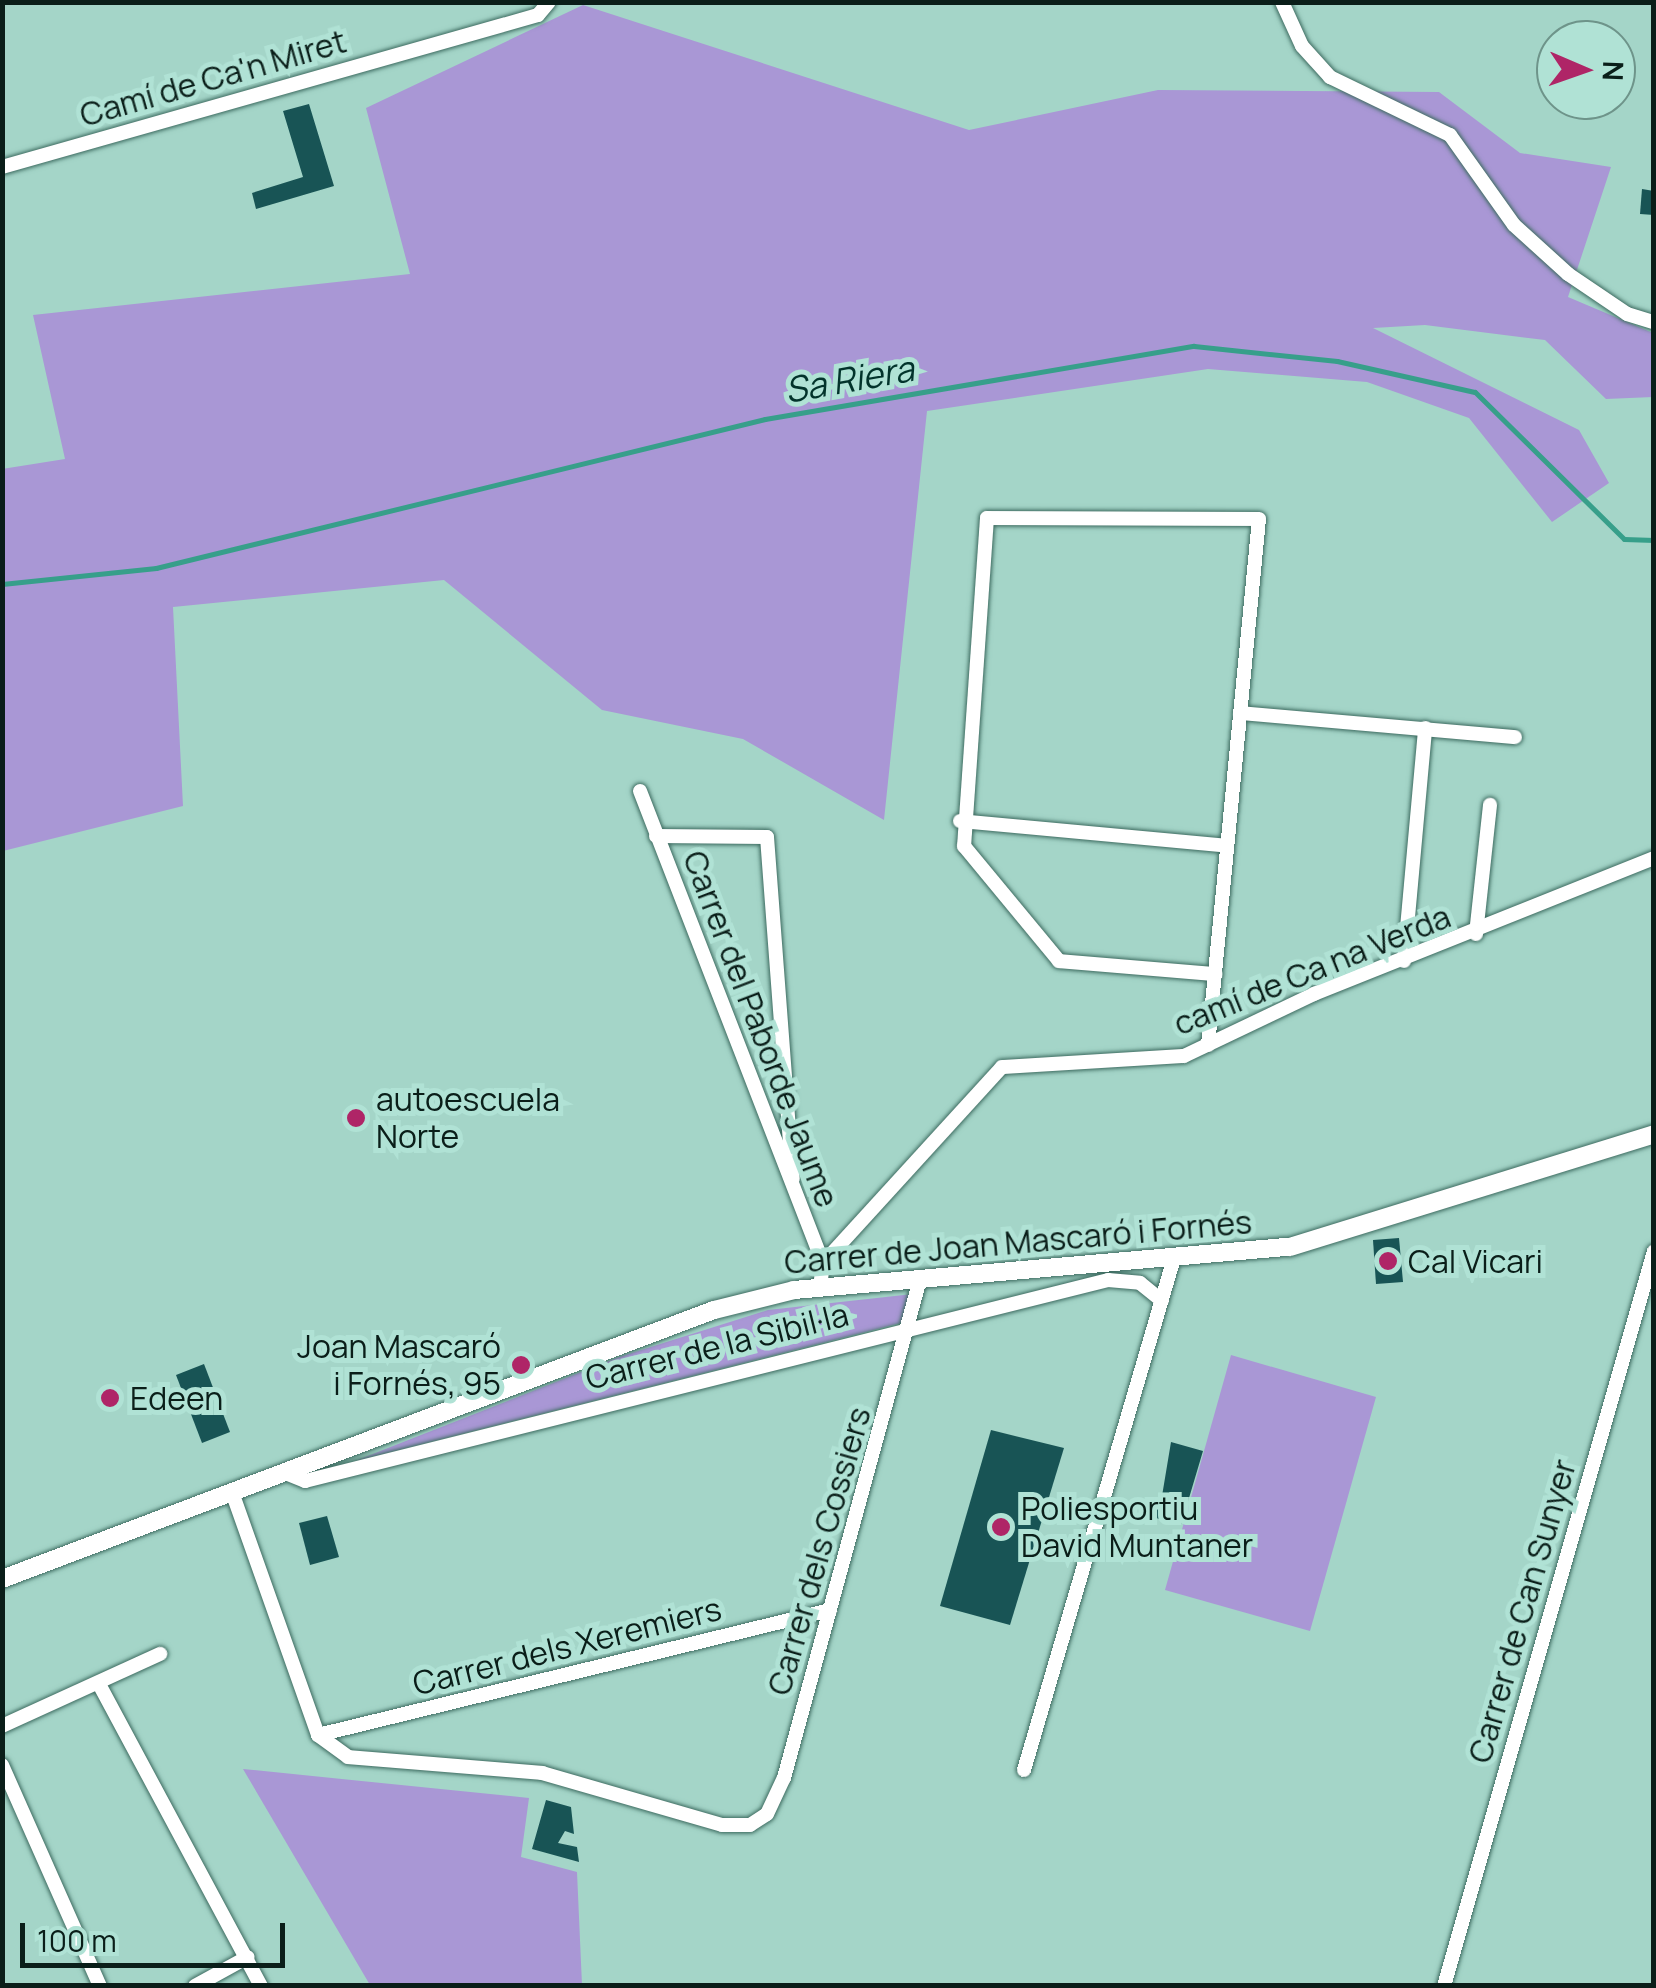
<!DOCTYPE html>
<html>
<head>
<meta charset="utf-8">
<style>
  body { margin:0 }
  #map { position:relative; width:1656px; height:1988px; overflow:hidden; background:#a4d5c8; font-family:Manrope,sans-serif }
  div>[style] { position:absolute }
  .green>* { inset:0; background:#a997d5 }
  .stream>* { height:5px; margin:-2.5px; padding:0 2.5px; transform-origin:2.5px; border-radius:2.5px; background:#379f8a }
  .building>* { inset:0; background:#185455 }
  .roads { filter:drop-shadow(0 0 2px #3d6b60) drop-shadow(0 0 2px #3d6b60) }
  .minor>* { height:14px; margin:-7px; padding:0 7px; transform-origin:7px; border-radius:7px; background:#fff }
  .tertiary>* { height:18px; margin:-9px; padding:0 9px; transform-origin:9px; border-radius:9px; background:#fff }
  .dots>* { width:28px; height:28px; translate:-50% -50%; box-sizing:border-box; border:5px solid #b0e2d5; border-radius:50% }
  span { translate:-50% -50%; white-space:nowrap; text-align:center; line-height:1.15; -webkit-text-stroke:10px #b0e2d5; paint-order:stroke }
  .street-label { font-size:32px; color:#0a1e19 }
  .poi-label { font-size:32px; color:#0a1e19 }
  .left { translate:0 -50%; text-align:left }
  .right { translate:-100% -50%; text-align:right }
  .water-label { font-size:35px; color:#02332b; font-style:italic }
  .frame { position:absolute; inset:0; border:5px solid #0a1e19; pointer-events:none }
  .north { position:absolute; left:1536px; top:20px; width:100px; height:100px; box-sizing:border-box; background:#b0e2d5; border:2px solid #6e948a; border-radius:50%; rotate:92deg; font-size:28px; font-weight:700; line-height:40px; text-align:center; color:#0a1e19 }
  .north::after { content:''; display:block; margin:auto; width:35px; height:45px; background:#af2567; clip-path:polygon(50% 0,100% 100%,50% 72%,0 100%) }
  .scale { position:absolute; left:20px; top:1923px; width:265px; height:45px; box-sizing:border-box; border:5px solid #0a1e19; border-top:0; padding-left:12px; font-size:30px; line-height:35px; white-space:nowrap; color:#0a1e19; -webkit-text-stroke:8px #b0e2d5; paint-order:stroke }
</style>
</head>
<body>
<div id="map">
  <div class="green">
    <i style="clip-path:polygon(583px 5px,969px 130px,1158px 90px,1439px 92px,1520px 153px,1611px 167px,1568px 297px,1653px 333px,1653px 397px,1606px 399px,1545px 340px,1425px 325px,1373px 328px,1579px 430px,1609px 483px,1552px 522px,1469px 418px,1367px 382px,1208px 369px,927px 411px,884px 820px,743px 739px,602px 710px,444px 580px,173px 607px,183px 806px,3px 851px,2px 469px,65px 459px,33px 315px,410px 274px,366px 108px)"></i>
    <i style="clip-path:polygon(913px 1294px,905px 1322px,355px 1461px,619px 1357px,768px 1310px)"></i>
    <i style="clip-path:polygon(1231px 1355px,1376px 1397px,1310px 1631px,1165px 1590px)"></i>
    <i style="clip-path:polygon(243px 1769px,529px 1798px,521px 1857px,577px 1872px,582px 1985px,370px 1985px)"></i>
  </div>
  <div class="stream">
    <i style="left:2px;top:584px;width:155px;rotate:-5.9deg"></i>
    <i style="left:156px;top:568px;width:627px;rotate:-13.75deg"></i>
    <i style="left:765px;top:419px;width:435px;rotate:-9.7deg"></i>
    <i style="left:1194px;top:346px;width:144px;rotate:6deg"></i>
    <i style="left:1337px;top:361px;width:141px;rotate:12.7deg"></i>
    <i style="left:1475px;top:392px;width:209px;rotate:44.6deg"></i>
    <i style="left:1624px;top:539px;width:30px;rotate:2deg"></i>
  </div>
  <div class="building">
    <i style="clip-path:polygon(309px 104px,334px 186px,256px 209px,252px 193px,303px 177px,283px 111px)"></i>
    <i style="clip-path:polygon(1642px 189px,1654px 191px,1654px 215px,1640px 214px)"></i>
    <i style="clip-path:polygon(1399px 1238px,1403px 1282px,1376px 1284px,1373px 1240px)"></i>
    <i style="clip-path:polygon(204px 1364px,230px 1432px,202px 1443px,176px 1375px)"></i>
    <i style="clip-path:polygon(991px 1430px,1064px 1448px,1010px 1625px,940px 1606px)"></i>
    <i style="clip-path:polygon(1171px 1442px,1203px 1451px,1181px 1525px,1149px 1516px,1154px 1500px,1161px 1502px)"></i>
    <i style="clip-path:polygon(327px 1516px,339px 1557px,310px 1565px,299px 1523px)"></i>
    <i style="clip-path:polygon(546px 1800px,571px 1807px,574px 1834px,565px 1831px,558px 1843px,577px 1847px,579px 1862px,532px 1849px)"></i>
  </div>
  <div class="roads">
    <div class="minor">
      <i style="left:1282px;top:2px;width:48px;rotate:65.6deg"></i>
      <i style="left:1302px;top:46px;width:42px;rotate:47.9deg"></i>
      <i style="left:1330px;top:77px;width:133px;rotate:25.8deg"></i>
      <i style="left:1450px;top:135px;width:110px;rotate:54.6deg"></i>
      <i style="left:1514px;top:225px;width:73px;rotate:42.2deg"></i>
      <i style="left:1568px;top:274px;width:71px;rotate:34.1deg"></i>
      <i style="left:1627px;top:314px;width:28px;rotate:17deg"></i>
      <i style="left:2px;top:167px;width:557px;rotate:-15.83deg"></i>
      <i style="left:538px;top:15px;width:17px;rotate:-50deg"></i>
      <i style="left:1240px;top:713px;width:276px;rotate:5deg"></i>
      <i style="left:640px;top:791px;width:506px;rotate:68.81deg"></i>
      <i style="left:823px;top:1263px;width:25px;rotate:97deg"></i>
      <i style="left:960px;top:821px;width:268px;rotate:5.3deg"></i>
      <i style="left:656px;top:836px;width:111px;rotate:0.5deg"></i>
      <i style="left:767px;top:837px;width:343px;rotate:85.7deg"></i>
      <i style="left:1476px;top:934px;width:130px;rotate:-83.8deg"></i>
      <i style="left:1404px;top:961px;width:234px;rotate:-84.8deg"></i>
      <i style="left:1208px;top:1045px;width:528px;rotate:-84.46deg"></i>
      <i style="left:1259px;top:519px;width:272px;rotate:-179.8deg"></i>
      <i style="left:987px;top:518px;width:329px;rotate:94deg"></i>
      <i style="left:964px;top:846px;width:149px;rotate:50.4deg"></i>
      <i style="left:1059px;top:961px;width:157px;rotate:4.8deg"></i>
      <i style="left:823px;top:1263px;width:265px;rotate:-47.6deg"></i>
      <i style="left:1002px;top:1067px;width:182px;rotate:-3.5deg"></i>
      <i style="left:1184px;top:1056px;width:144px;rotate:-25.5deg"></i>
      <i style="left:1314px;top:994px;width:366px;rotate:-21.8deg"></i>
      <i style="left:283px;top:1472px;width:24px;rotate:22deg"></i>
      <i style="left:305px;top:1481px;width:828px;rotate:-14.05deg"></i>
      <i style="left:1108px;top:1280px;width:32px;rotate:5deg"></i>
      <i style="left:1140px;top:1283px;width:28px;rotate:39deg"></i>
      <i style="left:232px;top:1492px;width:258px;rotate:70.5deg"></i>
      <i style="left:99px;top:1684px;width:343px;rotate:61.8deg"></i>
      <i style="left:2px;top:1726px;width:174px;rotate:-24.5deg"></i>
      <i style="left:318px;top:1735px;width:37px;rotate:36deg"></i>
      <i style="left:348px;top:1757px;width:195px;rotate:4.7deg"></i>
      <i style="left:542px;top:1773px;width:187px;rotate:16.1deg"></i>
      <i style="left:722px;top:1825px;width:28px"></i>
      <i style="left:750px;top:1825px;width:20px;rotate:-33deg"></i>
      <i style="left:767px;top:1814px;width:40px;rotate:-65deg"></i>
      <i style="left:784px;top:1778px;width:517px;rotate:-74.75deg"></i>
      <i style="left:318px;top:1735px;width:527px;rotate:-13.72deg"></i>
      <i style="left:2px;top:1765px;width:242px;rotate:66.1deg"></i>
      <i style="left:1024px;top:1770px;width:534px;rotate:-73.67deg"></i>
      <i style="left:195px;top:1986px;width:60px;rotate:-28.7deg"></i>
      <i style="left:1444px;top:1986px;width:764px;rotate:-74.05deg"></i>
    </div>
    <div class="tertiary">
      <i style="left:2px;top:1579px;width:761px;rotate:-20.7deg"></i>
      <i style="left:714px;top:1310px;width:82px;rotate:-14deg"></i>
      <i style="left:794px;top:1290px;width:498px;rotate:-5deg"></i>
      <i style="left:1290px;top:1247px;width:381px;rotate:-17.2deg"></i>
    </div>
  </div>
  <div class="dots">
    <i style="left:356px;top:1118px;background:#af2567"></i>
    <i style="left:1388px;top:1261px;background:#af2567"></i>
    <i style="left:521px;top:1365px;background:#af2567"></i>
    <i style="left:110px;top:1398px;background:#af2567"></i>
    <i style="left:1001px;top:1527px;background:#af2567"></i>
  </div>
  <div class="street-label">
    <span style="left:213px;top:78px;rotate:-16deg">Camí de Ca'n Miret</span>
    <span style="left:1312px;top:970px;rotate:-22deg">camí de Ca na Verda</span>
    <span style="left:761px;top:1029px;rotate:69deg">Carrer del Paborde Jaume</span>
    <span style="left:1018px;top:1242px;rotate:-5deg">Carrer de Joan Mascaró i Fornés</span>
    <span style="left:717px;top:1346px;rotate:-14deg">Carrer de la Sibil·la</span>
    <span style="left:819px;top:1551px;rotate:-74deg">Carrer dels Cossiers</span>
    <span style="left:1522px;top:1611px;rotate:-74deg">Carrer de Can Sunyer</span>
    <span style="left:567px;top:1646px;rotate:-14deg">Carrer dels Xeremiers</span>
  </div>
  <div class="poi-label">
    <span class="left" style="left:376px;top:1118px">autoescuela<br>Norte</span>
    <span class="left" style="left:1408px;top:1261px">Cal Vicari</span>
    <span class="right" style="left:501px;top:1365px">Joan Mascaró<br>i Fornés, 95</span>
    <span class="left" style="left:130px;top:1398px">Edeen</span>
    <span class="left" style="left:1021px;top:1527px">Poliesportiu<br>David Muntaner</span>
  </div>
  <div class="water-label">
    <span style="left:849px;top:379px;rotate:-10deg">Sa Riera</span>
  </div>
  <div class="frame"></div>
  <div class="north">N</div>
  <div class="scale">100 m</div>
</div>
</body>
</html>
